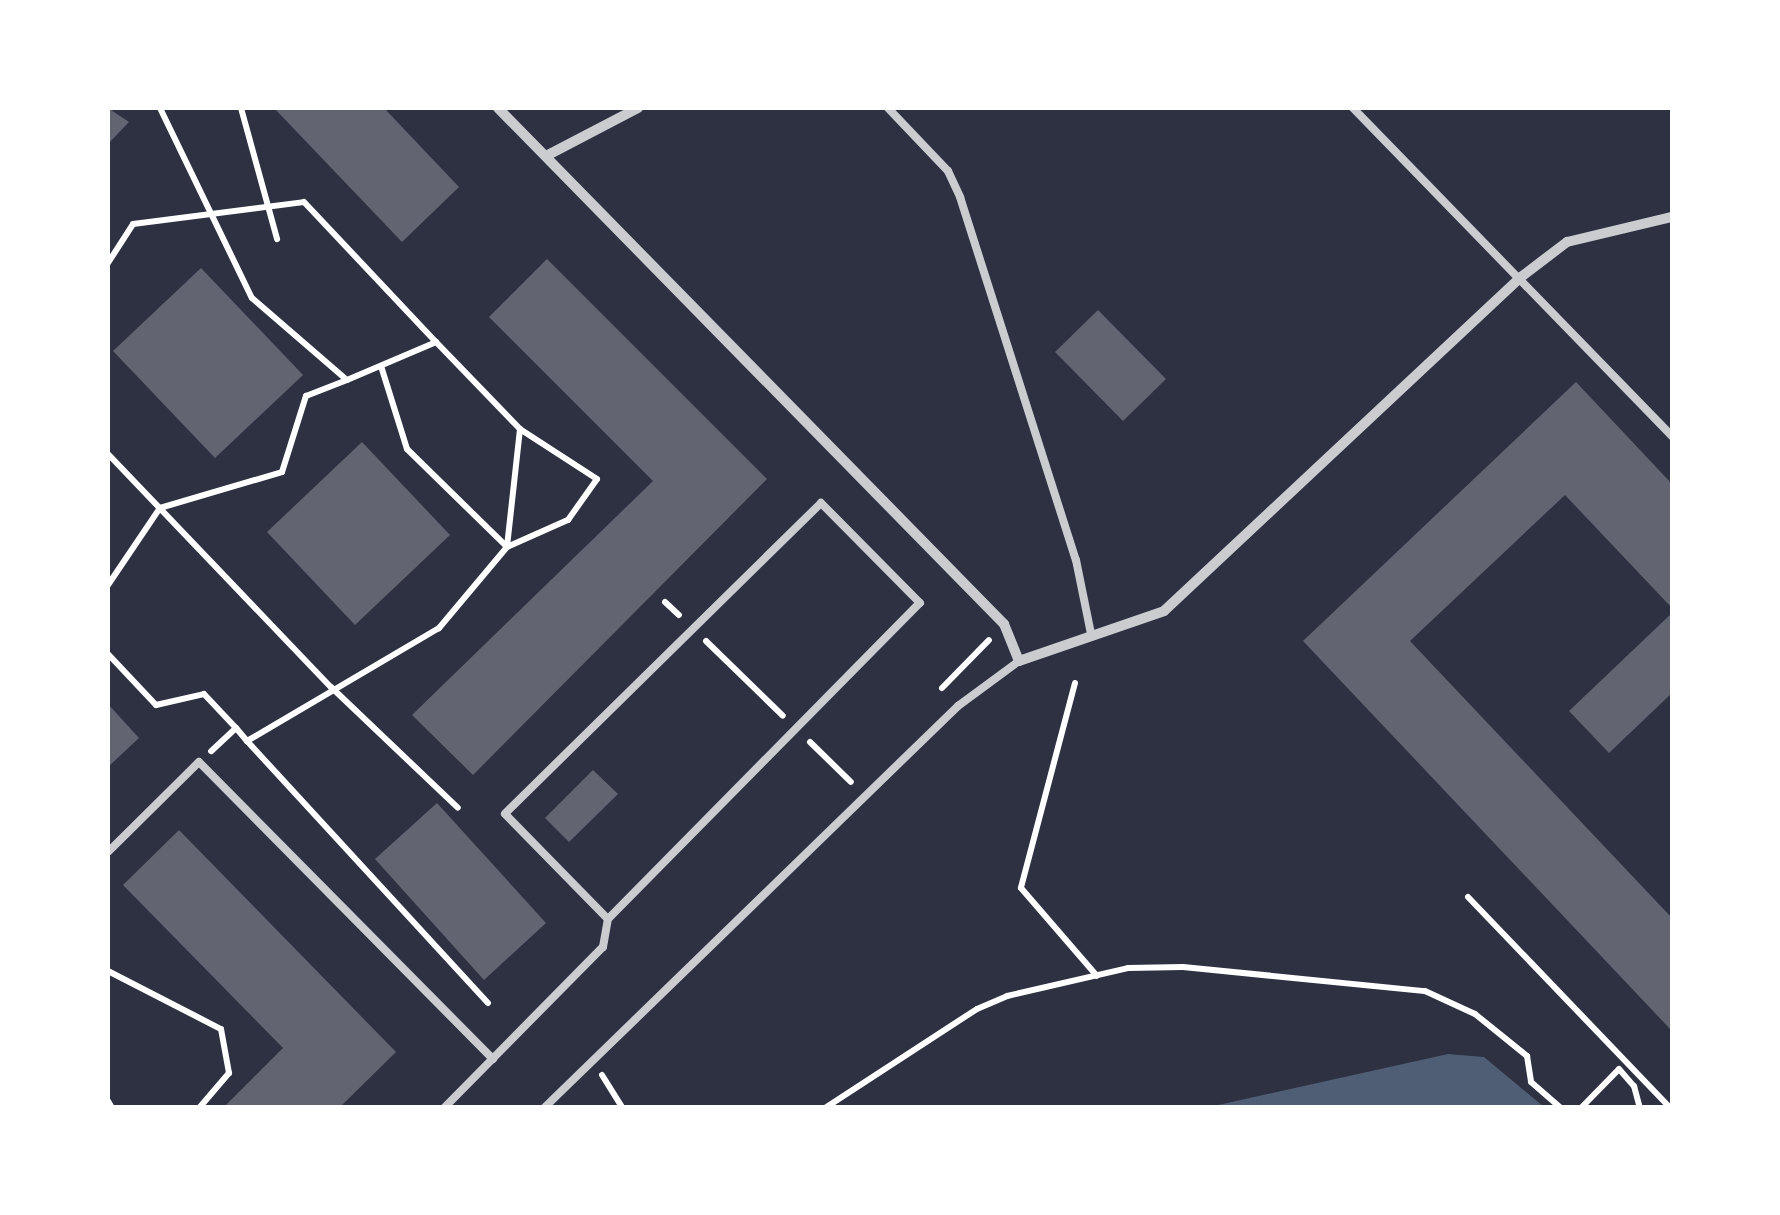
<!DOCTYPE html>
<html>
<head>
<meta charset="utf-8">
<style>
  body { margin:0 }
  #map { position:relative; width:1780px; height:1215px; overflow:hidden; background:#2d3142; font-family:Raleway,sans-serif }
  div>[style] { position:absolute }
  .water>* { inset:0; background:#4f5d75 }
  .building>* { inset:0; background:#626471 }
  .path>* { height:6px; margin:-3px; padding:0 3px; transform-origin:3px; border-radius:3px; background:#fff }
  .service>* { height:8px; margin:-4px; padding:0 4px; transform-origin:4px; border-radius:4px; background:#caccd0 }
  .minor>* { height:10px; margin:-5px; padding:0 5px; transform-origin:5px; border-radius:5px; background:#caccd0 }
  span { translate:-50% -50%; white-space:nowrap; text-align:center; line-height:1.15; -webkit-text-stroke:8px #fff; paint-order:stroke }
  .frame { position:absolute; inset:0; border:110px solid #fff; pointer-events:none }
</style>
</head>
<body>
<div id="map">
  <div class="water">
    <i style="clip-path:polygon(1448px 1054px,1484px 1057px,1544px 1107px,1209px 1107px)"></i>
  </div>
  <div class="building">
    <i style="clip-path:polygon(108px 108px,129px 122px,108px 144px)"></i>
    <i style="clip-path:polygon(274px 108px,384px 108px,459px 187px,402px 242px)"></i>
    <i style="clip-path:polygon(547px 259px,767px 479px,473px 775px,412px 715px,653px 481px,489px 317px)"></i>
    <i style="clip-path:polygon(201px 268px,303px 375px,215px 458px,113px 351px)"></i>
    <i style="clip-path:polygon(1098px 310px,1166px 379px,1123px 421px,1055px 352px)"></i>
    <i style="clip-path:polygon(1576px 382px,1672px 484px,1672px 608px,1565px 495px,1410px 641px,1672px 918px,1672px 1031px,1303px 641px)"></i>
    <i style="clip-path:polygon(362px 442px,450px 535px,355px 625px,267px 532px)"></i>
    <i style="clip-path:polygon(1672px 613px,1672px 693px,1609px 753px,1569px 711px)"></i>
    <i style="clip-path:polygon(108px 704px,139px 738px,108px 767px)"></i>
    <i style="clip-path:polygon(593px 770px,618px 794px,569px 842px,545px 818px)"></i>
    <i style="clip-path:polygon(437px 803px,546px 923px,484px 980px,375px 859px)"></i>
    <i style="clip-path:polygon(179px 830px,396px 1052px,339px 1108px,223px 1108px,283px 1048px,123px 885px)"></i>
  </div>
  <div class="path">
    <i style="left:160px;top:108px;width:211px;rotate:64.2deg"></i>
    <i style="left:252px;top:298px;width:125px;rotate:40.8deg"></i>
    <i style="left:347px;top:380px;width:97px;rotate:-23.1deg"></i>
    <i style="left:436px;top:342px;width:121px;rotate:46deg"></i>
    <i style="left:520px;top:429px;width:119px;rotate:96.3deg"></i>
    <i style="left:507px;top:547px;width:106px;rotate:130deg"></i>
    <i style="left:439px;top:628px;width:223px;rotate:149.5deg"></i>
    <i style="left:247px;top:741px;width:17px;rotate:-130deg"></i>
    <i style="left:236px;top:728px;width:34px;rotate:137deg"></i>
    <i style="left:241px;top:108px;width:136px;rotate:74.6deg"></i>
    <i style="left:108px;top:263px;width:46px;rotate:-57.3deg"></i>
    <i style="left:133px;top:224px;width:172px;rotate:-7.3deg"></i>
    <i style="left:304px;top:202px;width:192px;rotate:46.7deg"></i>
    <i style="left:381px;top:366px;width:87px;rotate:72.6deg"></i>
    <i style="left:407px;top:449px;width:140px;rotate:44.4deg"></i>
    <i style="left:507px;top:547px;width:67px;rotate:-23.9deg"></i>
    <i style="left:568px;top:520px;width:50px;rotate:-54.7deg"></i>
    <i style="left:597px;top:479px;width:92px;rotate:-147deg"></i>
    <i style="left:108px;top:454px;width:323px;rotate:46.3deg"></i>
    <i style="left:331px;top:687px;width:175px;rotate:43.6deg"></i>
    <i style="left:108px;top:585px;width:93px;rotate:-56deg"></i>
    <i style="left:160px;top:508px;width:127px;rotate:-16.4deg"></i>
    <i style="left:282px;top:472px;width:80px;rotate:-72.5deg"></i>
    <i style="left:306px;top:396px;width:44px;rotate:-21.3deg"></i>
    <i style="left:665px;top:602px;width:19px;rotate:43deg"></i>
    <i style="left:706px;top:641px;width:107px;rotate:44.2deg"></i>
    <i style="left:108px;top:654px;width:70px;rotate:46.7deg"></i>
    <i style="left:156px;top:705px;width:49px;rotate:-12.9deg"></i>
    <i style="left:204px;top:694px;width:47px;rotate:46.7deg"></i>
    <i style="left:1075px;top:683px;width:212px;rotate:104.8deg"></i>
    <i style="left:1021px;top:888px;width:116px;rotate:49.2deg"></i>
    <i style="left:942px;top:688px;width:67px;rotate:-45.6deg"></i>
    <i style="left:247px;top:741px;width:356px;rotate:47.4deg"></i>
    <i style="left:810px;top:742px;width:57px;rotate:44.3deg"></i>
    <i style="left:1468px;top:897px;width:292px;rotate:46.2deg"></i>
    <i style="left:108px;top:971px;width:127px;rotate:27.2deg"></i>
    <i style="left:221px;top:1029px;width:45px;rotate:79.7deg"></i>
    <i style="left:229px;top:1073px;width:46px;rotate:130.6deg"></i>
    <i style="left:602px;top:1075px;width:39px;rotate:58deg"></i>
    <i style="left:108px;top:1101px;width:8px;rotate:60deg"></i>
    <i style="left:825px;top:1108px;width:181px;rotate:-33.1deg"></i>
    <i style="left:977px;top:1009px;width:33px;rotate:-23deg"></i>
    <i style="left:1007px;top:996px;width:124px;rotate:-13deg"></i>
    <i style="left:1128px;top:968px;width:55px;rotate:-1deg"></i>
    <i style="left:1183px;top:967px;width:243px;rotate:5.7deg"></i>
    <i style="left:1425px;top:991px;width:55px;rotate:24.7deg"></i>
    <i style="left:1475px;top:1014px;width:67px;rotate:38.9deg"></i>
    <i style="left:1527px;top:1056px;width:26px;rotate:81deg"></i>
    <i style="left:1531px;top:1082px;width:40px;rotate:41deg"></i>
    <i style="left:1581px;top:1108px;width:54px;rotate:-45.7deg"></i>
    <i style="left:1619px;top:1069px;width:23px;rotate:49deg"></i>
    <i style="left:1634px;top:1086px;width:23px;rotate:75deg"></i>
  </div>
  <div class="service">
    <i style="left:888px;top:108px;width:87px;rotate:46.4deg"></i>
    <i style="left:948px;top:171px;width:29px;rotate:65deg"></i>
    <i style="left:960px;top:197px;width:381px;rotate:72.3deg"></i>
    <i style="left:1076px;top:560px;width:76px;rotate:78.5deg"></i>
    <i style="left:1353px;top:108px;width:458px;rotate:45.8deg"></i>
    <i style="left:108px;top:852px;width:128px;rotate:-44.7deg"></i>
    <i style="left:199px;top:762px;width:418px;rotate:45.3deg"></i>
    <i style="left:444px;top:1108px;width:226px;rotate:-45.4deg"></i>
    <i style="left:603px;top:947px;width:28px;rotate:-80deg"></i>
    <i style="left:608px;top:919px;width:444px;rotate:-45.4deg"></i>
    <i style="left:920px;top:603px;width:141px;rotate:-134.7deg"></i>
    <i style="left:821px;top:503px;width:443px;rotate:135.5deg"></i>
    <i style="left:505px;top:814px;width:147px;rotate:45.6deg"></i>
    <i style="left:544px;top:1108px;width:577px;rotate:-44.16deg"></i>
    <i style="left:958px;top:706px;width:76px;rotate:-36.4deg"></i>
  </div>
  <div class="minor">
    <i style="left:498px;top:108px;width:723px;rotate:45.56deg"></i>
    <i style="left:1004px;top:624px;width:40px;rotate:68deg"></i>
    <i style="left:1019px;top:661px;width:153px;rotate:-19deg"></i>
    <i style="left:1164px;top:611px;width:489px;rotate:-43.1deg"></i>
    <i style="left:1521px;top:277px;width:58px;rotate:-37.3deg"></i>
    <i style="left:1567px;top:242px;width:108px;rotate:-13.4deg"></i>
    <i style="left:546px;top:156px;width:104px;rotate:-27.6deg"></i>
  </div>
  <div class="frame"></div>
</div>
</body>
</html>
